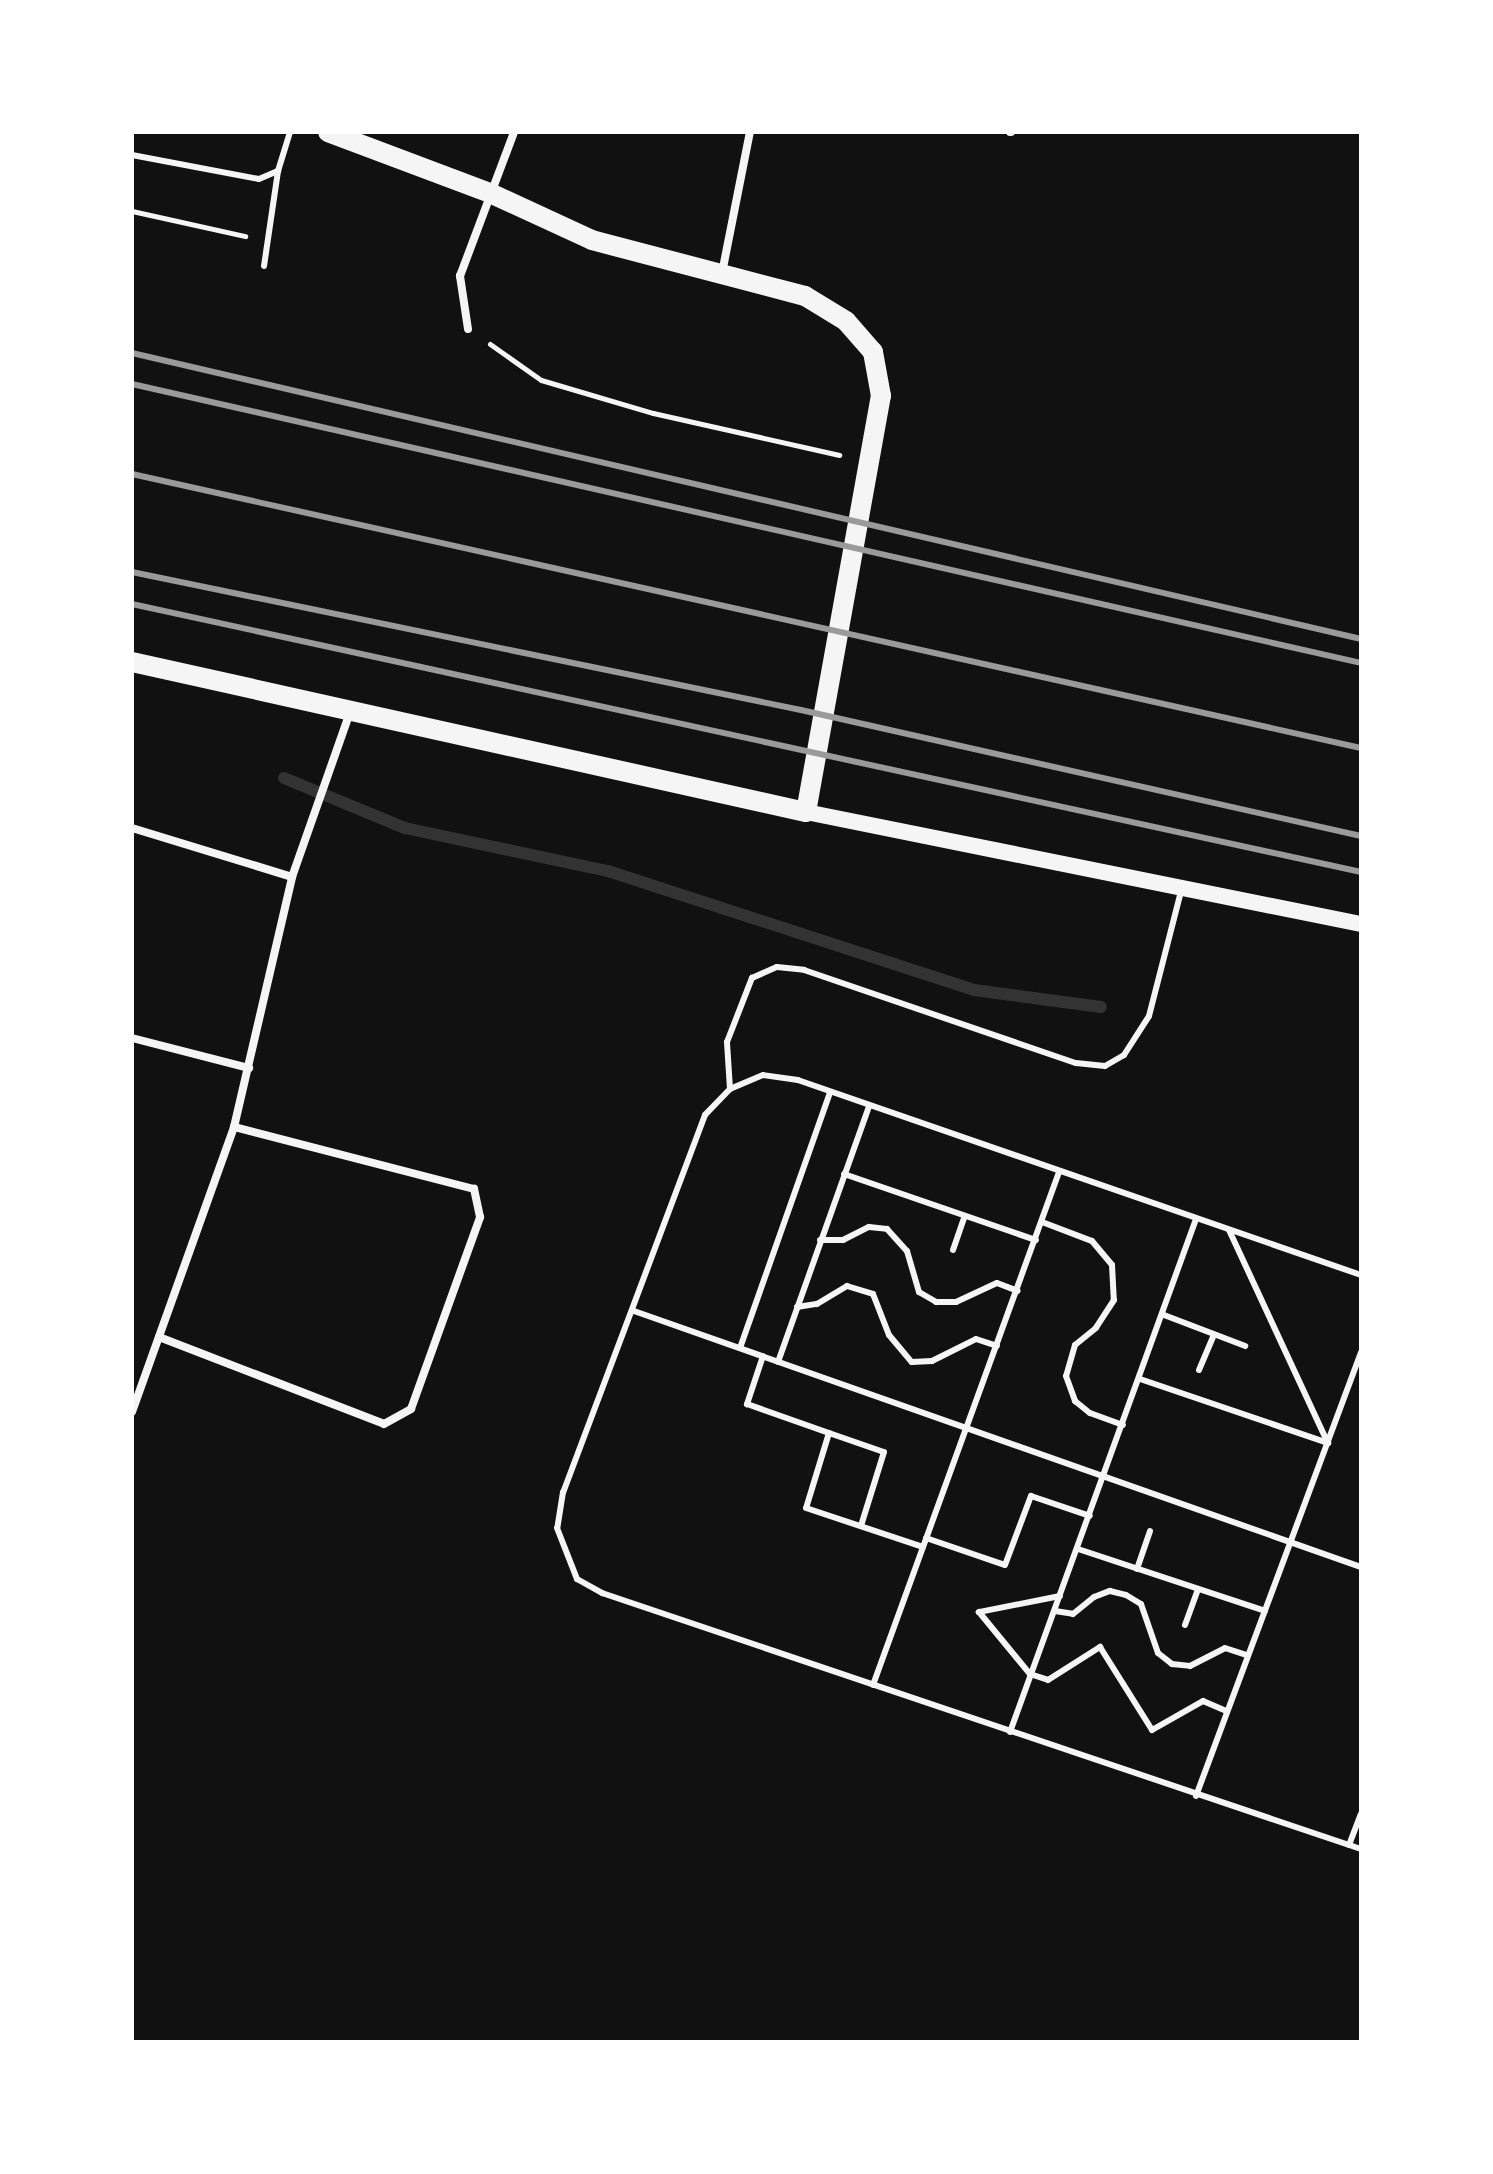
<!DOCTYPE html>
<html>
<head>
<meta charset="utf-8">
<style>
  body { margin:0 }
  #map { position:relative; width:1493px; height:2174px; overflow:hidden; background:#111; font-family:"Roboto Serif",serif }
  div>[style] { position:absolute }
  .stream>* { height:12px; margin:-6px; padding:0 6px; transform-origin:6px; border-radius:6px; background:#333 }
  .path>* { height:5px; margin:-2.5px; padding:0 2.5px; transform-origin:2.5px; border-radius:2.5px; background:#f5f5f5 }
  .service>* { height:6px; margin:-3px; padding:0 3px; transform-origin:3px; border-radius:3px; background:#f5f5f5 }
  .minor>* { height:8px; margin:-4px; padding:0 4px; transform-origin:4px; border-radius:4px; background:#f5f5f5 }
  .secondary>* { height:16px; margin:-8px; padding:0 8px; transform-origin:8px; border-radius:8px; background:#f5f5f5 }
  .primary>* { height:20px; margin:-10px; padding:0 10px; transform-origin:10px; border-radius:10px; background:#f5f5f5 }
  .rail>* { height:6px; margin:-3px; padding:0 3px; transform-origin:3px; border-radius:3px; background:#9a9a9a }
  span { translate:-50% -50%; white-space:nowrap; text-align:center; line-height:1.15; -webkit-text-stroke:6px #fff; paint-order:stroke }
  .frame { position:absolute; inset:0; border:134px solid #fff; pointer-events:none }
</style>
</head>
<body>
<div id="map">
  <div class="stream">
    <i style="left:284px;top:778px;width:131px;rotate:22.5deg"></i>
    <i style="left:405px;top:828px;width:208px;rotate:12deg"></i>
    <i style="left:608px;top:871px;width:385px;rotate:18deg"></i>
    <i style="left:974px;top:990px;width:128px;rotate:7.6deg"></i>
  </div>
  <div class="path">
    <i style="left:132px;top:211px;width:116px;rotate:12.5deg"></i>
    <i style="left:490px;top:344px;width:62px;rotate:35.2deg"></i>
    <i style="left:541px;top:380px;width:117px;rotate:16.4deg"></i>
    <i style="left:653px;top:413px;width:191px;rotate:12.7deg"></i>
  </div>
  <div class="service">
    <i style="left:132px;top:155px;width:129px;rotate:10.7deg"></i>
    <i style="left:259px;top:179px;width:21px;rotate:-23deg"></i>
    <i style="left:278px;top:171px;width:41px;rotate:-72.9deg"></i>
    <i style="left:264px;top:266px;width:96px;rotate:-81.6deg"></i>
    <i style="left:730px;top:1089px;width:47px;rotate:-93.7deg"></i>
    <i style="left:727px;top:1042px;width:69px;rotate:-68.7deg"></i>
    <i style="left:752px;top:978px;width:27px;rotate:-24deg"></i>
    <i style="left:777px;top:967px;width:27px;rotate:6deg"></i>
    <i style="left:804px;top:970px;width:287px;rotate:18.9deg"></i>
    <i style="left:1076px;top:1063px;width:29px;rotate:6deg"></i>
    <i style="left:1105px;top:1066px;width:22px;rotate:-30deg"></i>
    <i style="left:1124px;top:1055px;width:46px;rotate:-57.3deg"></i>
    <i style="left:1149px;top:1016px;width:129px;rotate:-75.6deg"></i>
    <i style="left:844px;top:1174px;width:203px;rotate:19deg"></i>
    <i style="left:1042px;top:1222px;width:53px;rotate:20.8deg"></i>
    <i style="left:1092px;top:1241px;width:31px;rotate:50deg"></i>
    <i style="left:1112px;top:1265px;width:35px;rotate:87deg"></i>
    <i style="left:1114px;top:1300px;width:33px;rotate:123deg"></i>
    <i style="left:1096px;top:1328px;width:27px;rotate:141deg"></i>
    <i style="left:1075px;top:1345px;width:32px;rotate:106deg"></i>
    <i style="left:1066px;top:1376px;width:27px;rotate:70deg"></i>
    <i style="left:1075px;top:1401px;width:19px;rotate:39deg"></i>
    <i style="left:1090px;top:1413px;width:35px;rotate:20deg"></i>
    <i style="left:1229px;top:1230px;width:235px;rotate:65.1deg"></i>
    <i style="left:820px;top:1240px;width:23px"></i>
    <i style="left:843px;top:1240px;width:29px;rotate:-27deg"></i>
    <i style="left:869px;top:1227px;width:18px;rotate:6deg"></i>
    <i style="left:887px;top:1229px;width:30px;rotate:48deg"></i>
    <i style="left:907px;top:1251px;width:43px;rotate:73.7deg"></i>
    <i style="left:919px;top:1292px;width:20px;rotate:30deg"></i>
    <i style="left:936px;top:1302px;width:20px"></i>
    <i style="left:956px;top:1302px;width:45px;rotate:-24.9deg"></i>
    <i style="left:997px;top:1283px;width:22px;rotate:21deg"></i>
    <i style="left:953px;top:1250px;width:36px;rotate:-71deg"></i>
    <i style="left:1361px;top:1275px;width:596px;rotate:-160.9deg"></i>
    <i style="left:798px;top:1080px;width:35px;rotate:-172deg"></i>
    <i style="left:763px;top:1075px;width:36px;rotate:157deg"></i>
    <i style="left:730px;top:1089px;width:36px;rotate:134deg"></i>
    <i style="left:705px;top:1115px;width:403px;rotate:110.6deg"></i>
    <i style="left:563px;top:1492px;width:36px;rotate:99deg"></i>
    <i style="left:557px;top:1528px;width:55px;rotate:68.6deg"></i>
    <i style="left:577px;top:1579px;width:29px;rotate:29deg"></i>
    <i style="left:602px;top:1593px;width:801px;rotate:18.64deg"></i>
    <i style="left:797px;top:1307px;width:20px;rotate:-9deg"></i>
    <i style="left:817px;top:1304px;width:35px;rotate:-31deg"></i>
    <i style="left:847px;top:1286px;width:27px;rotate:17deg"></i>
    <i style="left:873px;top:1294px;width:44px;rotate:68.7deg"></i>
    <i style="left:889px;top:1335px;width:35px;rotate:50deg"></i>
    <i style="left:912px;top:1362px;width:20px;rotate:-3deg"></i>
    <i style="left:932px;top:1361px;width:49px;rotate:-26.6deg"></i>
    <i style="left:976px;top:1339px;width:22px;rotate:18deg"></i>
    <i style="left:634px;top:1311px;width:771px;rotate:19.4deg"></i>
    <i style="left:1164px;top:1315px;width:87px;rotate:20.9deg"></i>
    <i style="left:740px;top:1348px;width:271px;rotate:-70.6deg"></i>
    <i style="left:763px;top:1356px;width:51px;rotate:108.4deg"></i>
    <i style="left:747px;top:1404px;width:87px;rotate:19.5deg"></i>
    <i style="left:829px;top:1433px;width:78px;rotate:107deg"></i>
    <i style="left:806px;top:1508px;width:123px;rotate:18.4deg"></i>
    <i style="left:778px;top:1362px;width:272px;rotate:-70.4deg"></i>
    <i style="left:1199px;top:1370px;width:38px;rotate:-67deg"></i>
    <i style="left:1140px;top:1379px;width:199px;rotate:18.8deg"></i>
    <i style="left:829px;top:1433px;width:58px;rotate:19.1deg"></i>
    <i style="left:884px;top:1452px;width:77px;rotate:107.3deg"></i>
    <i style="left:926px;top:1538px;width:83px;rotate:18.9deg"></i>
    <i style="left:1005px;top:1565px;width:74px;rotate:-69.4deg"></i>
    <i style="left:1031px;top:1496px;width:62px;rotate:18.7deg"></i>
    <i style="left:1078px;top:1549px;width:197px;rotate:18.3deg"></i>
    <i style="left:1137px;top:1569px;width:40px;rotate:-71.1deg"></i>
    <i style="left:1060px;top:1596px;width:83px;rotate:168.8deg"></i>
    <i style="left:979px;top:1612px;width:80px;rotate:50.6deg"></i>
    <i style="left:1030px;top:1674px;width:19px;rotate:18deg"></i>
    <i style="left:1048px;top:1680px;width:62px;rotate:-32.4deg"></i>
    <i style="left:1100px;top:1647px;width:98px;rotate:57.9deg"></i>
    <i style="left:1152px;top:1730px;width:59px;rotate:-29.6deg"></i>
    <i style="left:1203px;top:1701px;width:26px;rotate:23deg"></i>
    <i style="left:1055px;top:1611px;width:18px;rotate:9deg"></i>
    <i style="left:1073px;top:1614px;width:27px;rotate:-39deg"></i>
    <i style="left:1094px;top:1597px;width:17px;rotate:-21deg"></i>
    <i style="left:1110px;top:1591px;width:16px;rotate:14deg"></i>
    <i style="left:1126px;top:1595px;width:17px;rotate:31deg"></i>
    <i style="left:1141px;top:1604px;width:52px;rotate:70.9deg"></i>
    <i style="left:1158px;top:1653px;width:18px;rotate:38deg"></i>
    <i style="left:1172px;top:1664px;width:18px;rotate:6deg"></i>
    <i style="left:1190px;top:1666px;width:39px;rotate:-27deg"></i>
    <i style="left:1225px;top:1648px;width:23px;rotate:18deg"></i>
    <i style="left:1185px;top:1625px;width:38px;rotate:-70deg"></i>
    <i style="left:873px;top:1685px;width:546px;rotate:-70.07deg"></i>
    <i style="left:1010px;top:1732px;width:546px;rotate:-70.07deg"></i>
    <i style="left:1196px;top:1796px;width:474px;rotate:-69.6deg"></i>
    <i style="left:1349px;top:1845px;width:33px;rotate:-69deg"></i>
  </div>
  <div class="minor">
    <i style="left:1010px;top:132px;width:1px"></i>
    <i style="left:722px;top:273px;width:144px;rotate:-78.8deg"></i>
    <i style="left:468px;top:329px;width:54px;rotate:-98.6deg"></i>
    <i style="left:460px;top:276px;width:154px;rotate:-69.4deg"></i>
    <i style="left:132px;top:828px;width:167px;rotate:17deg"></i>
    <i style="left:132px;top:1038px;width:121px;rotate:14.4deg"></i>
    <i style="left:159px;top:1337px;width:241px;rotate:21.1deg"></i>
    <i style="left:384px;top:1424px;width:31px;rotate:-29deg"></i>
    <i style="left:411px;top:1409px;width:204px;rotate:-70.2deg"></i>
    <i style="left:480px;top:1217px;width:29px;rotate:-102deg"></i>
    <i style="left:474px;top:1189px;width:248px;rotate:-165.5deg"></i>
    <i style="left:132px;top:1412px;width:303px;rotate:-70.3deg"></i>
    <i style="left:234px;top:1127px;width:257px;rotate:-76.9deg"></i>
    <i style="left:292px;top:877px;width:175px;rotate:-70.6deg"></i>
  </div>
  <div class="secondary">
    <i style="left:806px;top:812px;width:566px;rotate:11.41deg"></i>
  </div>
  <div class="primary">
    <i style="left:132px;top:662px;width:690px;rotate:12.55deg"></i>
    <i style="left:806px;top:812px;width:423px;rotate:-79.8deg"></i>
    <i style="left:881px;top:396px;width:45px;rotate:-100.3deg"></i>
    <i style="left:873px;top:352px;width:41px;rotate:-131.1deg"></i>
    <i style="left:846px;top:321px;width:48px;rotate:-148.6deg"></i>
    <i style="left:805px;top:296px;width:220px;rotate:-165.3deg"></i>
    <i style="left:592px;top:240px;width:112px;rotate:-155.3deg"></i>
    <i style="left:490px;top:193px;width:173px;rotate:-159.4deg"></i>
  </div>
  <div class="rail">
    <i style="left:132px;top:353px;width:1262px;rotate:13.1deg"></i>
    <i style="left:132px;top:384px;width:1260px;rotate:12.79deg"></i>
    <i style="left:132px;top:474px;width:1259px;rotate:12.57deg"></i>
    <i style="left:132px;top:572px;width:683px;rotate:11.66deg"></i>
    <i style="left:801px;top:710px;width:574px;rotate:12.68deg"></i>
    <i style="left:132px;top:604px;width:1258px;rotate:12.3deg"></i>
  </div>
  <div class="frame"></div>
</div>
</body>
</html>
